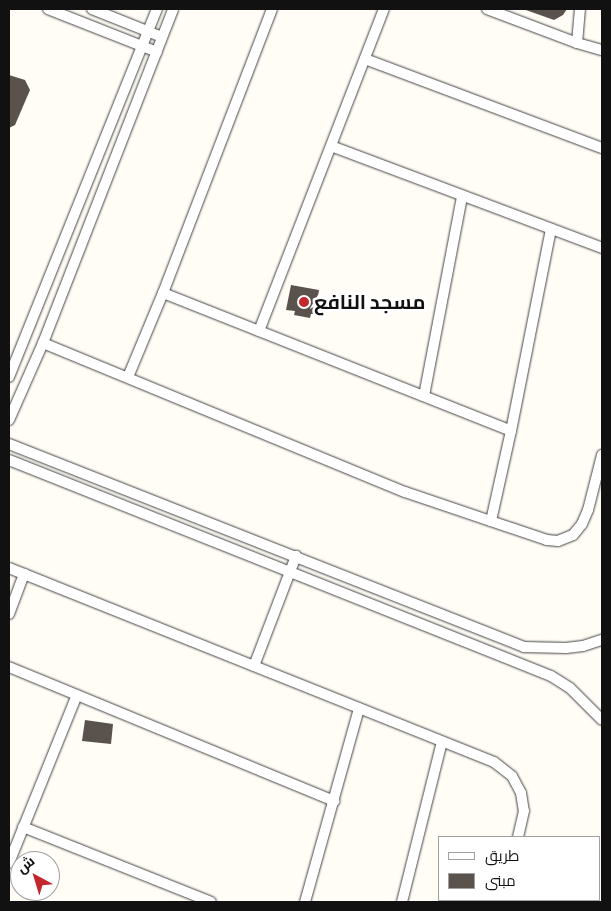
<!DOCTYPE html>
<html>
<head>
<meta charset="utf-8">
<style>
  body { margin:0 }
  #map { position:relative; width:611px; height:911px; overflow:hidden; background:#fffdf5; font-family:"Zilla Slab",Cairo,serif }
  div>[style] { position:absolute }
  .building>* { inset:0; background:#5a524d }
  .roads { filter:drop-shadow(0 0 1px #444) drop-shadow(0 0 1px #444) }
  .minor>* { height:10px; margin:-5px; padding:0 5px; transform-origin:5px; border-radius:5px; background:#fff }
  .dots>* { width:14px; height:14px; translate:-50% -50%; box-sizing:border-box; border:2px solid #fff; border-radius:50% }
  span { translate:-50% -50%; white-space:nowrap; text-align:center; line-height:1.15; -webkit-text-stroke:5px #fff; paint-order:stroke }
  .poi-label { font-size:20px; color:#111; font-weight:700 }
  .left { translate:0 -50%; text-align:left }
  .frame { position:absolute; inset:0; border:10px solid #111; pointer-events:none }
  .legend { position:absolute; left:438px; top:836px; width:162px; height:65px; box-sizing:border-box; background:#fff; border:1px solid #a0a0a0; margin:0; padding:6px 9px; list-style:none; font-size:15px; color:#111 }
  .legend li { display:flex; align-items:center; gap:10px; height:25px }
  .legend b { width:25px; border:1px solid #a0a0a0 }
  .north { position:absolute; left:10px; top:851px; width:50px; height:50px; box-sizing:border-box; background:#fff; border:1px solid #a0a0a0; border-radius:50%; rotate:321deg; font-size:14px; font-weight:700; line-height:20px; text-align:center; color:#111 }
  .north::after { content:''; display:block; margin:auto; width:18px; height:22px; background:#c4262e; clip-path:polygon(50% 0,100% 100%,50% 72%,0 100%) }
</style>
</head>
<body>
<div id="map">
  <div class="building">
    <i style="clip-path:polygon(523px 9px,567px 9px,563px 15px,554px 20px)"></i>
    <i style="clip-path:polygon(9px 75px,25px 80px,30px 90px,15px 125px,9px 128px)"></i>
    <i style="clip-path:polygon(291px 285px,319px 290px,318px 297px,321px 298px,319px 307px,316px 307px,315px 314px,311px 314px,310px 318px,294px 315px,295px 311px,286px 310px)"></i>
    <i style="clip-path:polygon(85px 720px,113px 724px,111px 744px,82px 741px)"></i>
  </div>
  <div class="roads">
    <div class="minor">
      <i style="left:48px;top:9px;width:117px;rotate:21.5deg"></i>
      <i style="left:92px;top:9px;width:75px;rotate:21.8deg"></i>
      <i style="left:487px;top:9px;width:96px;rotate:20.7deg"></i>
      <i style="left:577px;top:43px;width:26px;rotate:16deg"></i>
      <i style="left:577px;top:43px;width:34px;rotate:-85deg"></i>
      <i style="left:365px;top:59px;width:253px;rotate:20.6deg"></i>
      <i style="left:331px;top:146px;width:290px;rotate:20.6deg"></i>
      <i style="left:163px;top:293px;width:374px;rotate:21.6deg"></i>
      <i style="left:259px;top:331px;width:345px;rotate:-68.8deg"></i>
      <i style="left:43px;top:343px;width:391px;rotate:22.4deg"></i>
      <i style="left:405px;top:492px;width:150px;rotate:18.7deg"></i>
      <i style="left:547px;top:540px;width:11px;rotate:5deg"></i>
      <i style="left:558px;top:541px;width:16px;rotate:-22deg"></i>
      <i style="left:573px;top:535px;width:14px;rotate:-51deg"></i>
      <i style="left:582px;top:524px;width:15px;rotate:-67deg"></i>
      <i style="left:588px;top:510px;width:57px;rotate:-75.7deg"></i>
      <i style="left:9px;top:377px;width:397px;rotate:-68.1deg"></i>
      <i style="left:128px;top:377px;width:91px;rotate:-67.4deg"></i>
      <i style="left:163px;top:293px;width:304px;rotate:-69deg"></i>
      <i style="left:424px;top:396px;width:204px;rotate:-79.2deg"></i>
      <i style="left:9px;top:420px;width:84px;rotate:-66.2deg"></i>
      <i style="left:43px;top:343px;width:358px;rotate:-68.7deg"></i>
      <i style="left:9px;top:444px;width:554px;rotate:21.51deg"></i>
      <i style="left:524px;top:647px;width:42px;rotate:1.4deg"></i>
      <i style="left:566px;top:648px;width:17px;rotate:-7deg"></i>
      <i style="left:583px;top:646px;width:20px;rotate:-18deg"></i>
      <i style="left:9px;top:460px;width:583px;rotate:21.73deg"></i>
      <i style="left:551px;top:676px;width:22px;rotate:32deg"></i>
      <i style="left:570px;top:688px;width:45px;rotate:45deg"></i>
      <i style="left:491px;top:521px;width:92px;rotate:-77.5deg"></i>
      <i style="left:511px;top:431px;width:206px;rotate:-78.8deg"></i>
      <i style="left:9px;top:568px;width:522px;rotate:21.8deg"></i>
      <i style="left:494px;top:762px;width:23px;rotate:38deg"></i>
      <i style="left:512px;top:776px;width:19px;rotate:62deg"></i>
      <i style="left:521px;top:793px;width:18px;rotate:81deg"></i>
      <i style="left:524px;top:811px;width:27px;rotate:103deg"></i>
      <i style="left:9px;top:614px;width:43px;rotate:-69.4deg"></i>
      <i style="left:254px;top:666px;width:118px;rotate:-69.1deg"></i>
      <i style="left:9px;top:667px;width:352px;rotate:22.4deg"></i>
      <i style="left:23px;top:827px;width:202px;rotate:21.7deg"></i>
      <i style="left:9px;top:863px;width:181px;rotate:-68deg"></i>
      <i style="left:305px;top:902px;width:201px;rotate:-74.4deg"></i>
      <i style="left:402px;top:902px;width:165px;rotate:-76deg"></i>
      <i style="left:505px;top:902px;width:2px;rotate:-63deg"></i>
    </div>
  </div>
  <div class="dots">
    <i style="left:304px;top:302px;background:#c4262e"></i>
  </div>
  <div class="poi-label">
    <span class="left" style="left:314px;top:302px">مسجد النافع</span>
  </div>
  <div class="frame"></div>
  <ul class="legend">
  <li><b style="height:6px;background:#fff"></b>طريق</li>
  <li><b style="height:14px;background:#5a524d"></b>مبنى</li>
  </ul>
  <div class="north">ش</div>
</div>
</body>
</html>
